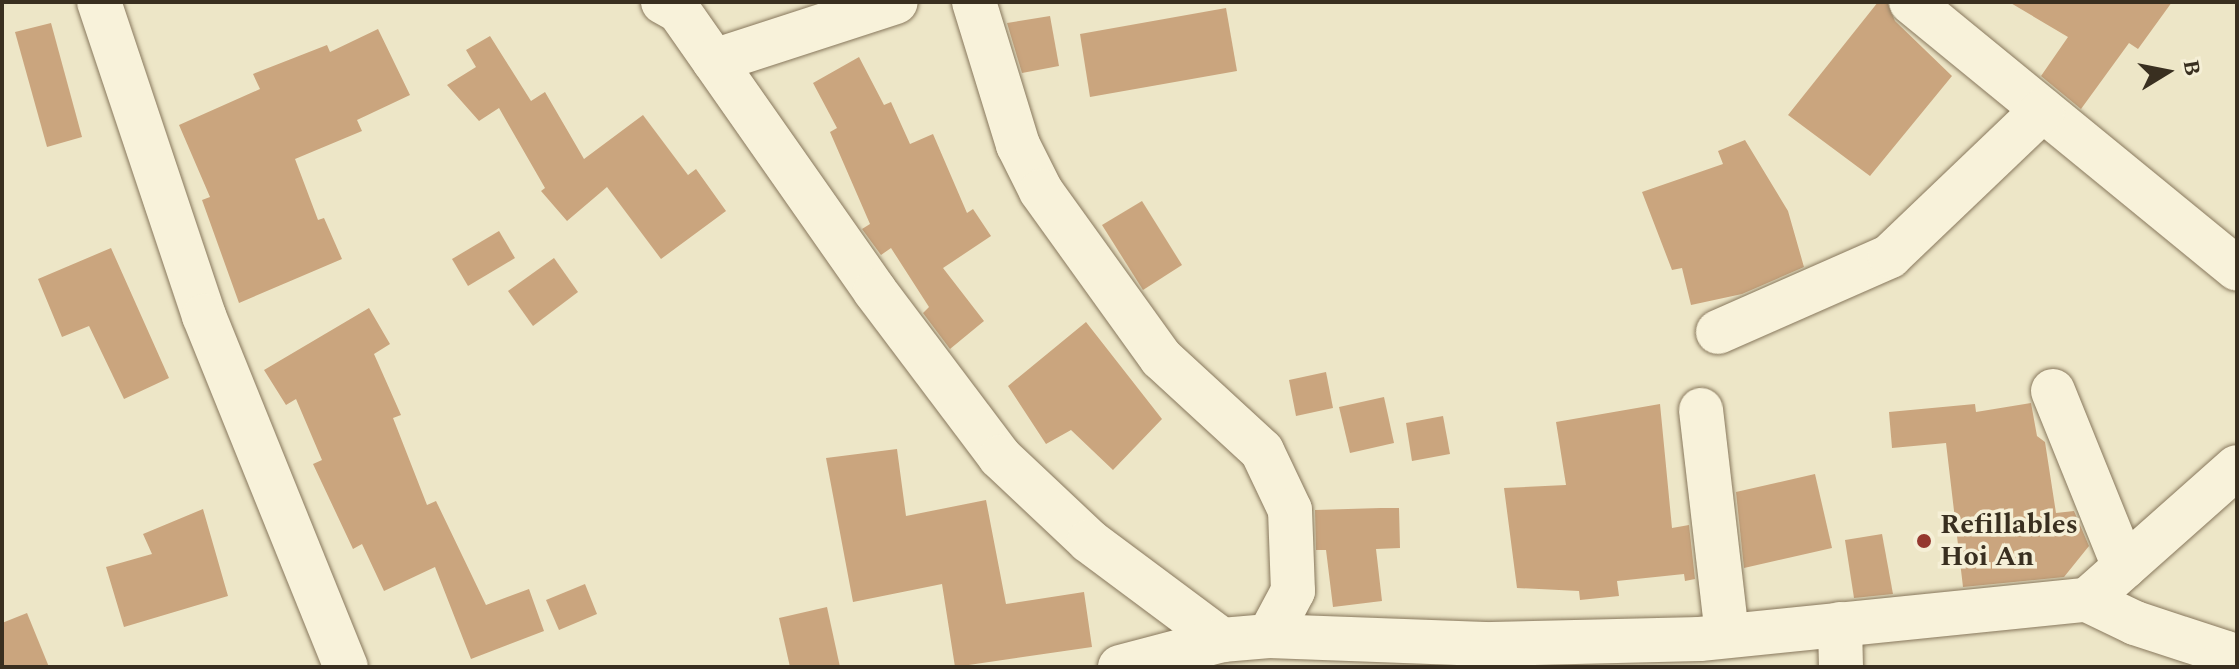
<!DOCTYPE html>
<html>
<head>
<meta charset="utf-8">
<style>
  body { margin:0 }
  #map { position:relative; width:2239px; height:669px; overflow:hidden; background:#ede6c7; font-family:Spectral,serif }
  div>[style] { position:absolute }
  .building>* { inset:0; background:#caa57e }
  .roads { filter:drop-shadow(0 0 2px #88785d) drop-shadow(0 0 2px #88785d) }
  .minor>* { height:44px; margin:-22px; padding:0 22px; transform-origin:22px; border-radius:22px; background:#f8f2da }
  .dots>* { width:22px; height:22px; translate:-50% -50%; box-sizing:border-box; border:4px solid #f5efd6; border-radius:50% }
  span { translate:-50% -50%; white-space:nowrap; text-align:center; line-height:1.15; -webkit-text-stroke:7px #f5efd6; paint-order:stroke }
  .poi-label { font-size:28px; color:#392f20; font-weight:700 }
  .left { translate:0 -50%; text-align:left }
  .frame { position:absolute; inset:0; border:4px solid #392f20; pointer-events:none }
  .north { position:absolute; left:2127px; top:32px; width:80px; height:80px; -webkit-text-stroke:6px #f5efd6; paint-order:stroke; rotate:80deg; font-size:22px; font-weight:700; line-height:32px; text-align:center; color:#392f20 }
  .north::after { content:''; display:block; margin:auto; width:28px; height:36px; background:#392f20; clip-path:polygon(50% 0,100% 100%,50% 72%,0 100%) }
</style>
</head>
<body>
<div id="map">
  <div class="building">
    <i style="clip-path:polygon(1878px 2px,1887px 2px,1895px 21px,1952px 76px,1870px 176px,1788px 115px)"></i>
    <i style="clip-path:polygon(2009px 2px,2172px 2px,2138px 49px,2129px 43px,2081px 109px,2041px 76px,2068px 37px)"></i>
    <i style="clip-path:polygon(1226px 8px,1237px 71px,1090px 97px,1080px 34px)"></i>
    <i style="clip-path:polygon(1050px 16px,1059px 66px,1022px 73px,1007px 23px)"></i>
    <i style="clip-path:polygon(51px 23px,82px 137px,47px 147px,15px 32px)"></i>
    <i style="clip-path:polygon(378px 29px,410px 95px,357px 120px,362px 131px,295px 159px,318px 220px,324px 218px,342px 259px,239px 303px,202px 200px,210px 197px,179px 125px,260px 89px,253px 74px,327px 45px,330px 52px)"></i>
    <i style="clip-path:polygon(490px 36px,531px 101px,545px 92px,584px 159px,643px 115px,688px 175px,696px 169px,726px 211px,661px 259px,607px 187px,567px 221px,541px 191px,545px 188px,499px 108px,479px 121px,447px 85px,476px 67px,466px 50px)"></i>
    <i style="clip-path:polygon(859px 57px,884px 105px,891px 102px,910px 144px,933px 134px,967px 213px,973px 209px,991px 236px,943px 268px,984px 321px,950px 349px,923px 313px,929px 307px,891px 248px,881px 255px,862px 229px,870px 224px,830px 132px,837px 128px,813px 83px)"></i>
    <i style="clip-path:polygon(1745px 140px,1788px 211px,1804px 267px,1742px 294px,1691px 305px,1682px 268px,1672px 270px,1642px 192px,1723px 164px,1718px 151px)"></i>
    <i style="clip-path:polygon(1142px 201px,1182px 265px,1143px 290px,1102px 225px)"></i>
    <i style="clip-path:polygon(499px 231px,515px 258px,468px 286px,452px 259px)"></i>
    <i style="clip-path:polygon(111px 248px,169px 378px,124px 399px,89px 326px,62px 337px,38px 279px)"></i>
    <i style="clip-path:polygon(554px 258px,578px 292px,533px 326px,508px 291px)"></i>
    <i style="clip-path:polygon(369px 308px,390px 344px,374px 354px,401px 415px,393px 418px,427px 505px,436px 501px,486px 605px,529px 589px,544px 631px,471px 659px,435px 567px,384px 591px,362px 544px,353px 549px,313px 464px,322px 460px,296px 399px,286px 405px,264px 370px)"></i>
    <i style="clip-path:polygon(1086px 322px,1162px 419px,1113px 470px,1071px 430px,1046px 444px,1008px 386px)"></i>
    <i style="clip-path:polygon(1326px 372px,1333px 408px,1296px 416px,1289px 380px)"></i>
    <i style="clip-path:polygon(1384px 397px,1394px 443px,1350px 453px,1339px 407px)"></i>
    <i style="clip-path:polygon(2031px 403px,2037px 436px,2045px 442px,2056px 513px,2074px 511px,2089px 546px,2064px 577px,1963px 587px,1946px 443px,1892px 448px,1889px 412px,1975px 404px,1976px 412px)"></i>
    <i style="clip-path:polygon(1660px 404px,1672px 528px,1689px 525px,1695px 579px,1685px 581px,1684px 574px,1617px 581px,1619px 596px,1580px 600px,1579px 591px,1517px 588px,1504px 488px,1566px 485px,1556px 422px)"></i>
    <i style="clip-path:polygon(1443px 416px,1450px 454px,1412px 461px,1406px 423px)"></i>
    <i style="clip-path:polygon(897px 449px,906px 516px,986px 500px,1006px 604px,1084px 592px,1092px 647px,955px 667px,942px 584px,853px 602px,826px 458px)"></i>
    <i style="clip-path:polygon(1815px 474px,1832px 548px,1744px 568px,1736px 492px)"></i>
    <i style="clip-path:polygon(1381px 508px,1399px 508px,1400px 548px,1376px 549px,1382px 601px,1333px 607px,1326px 550px,1316px 550px,1315px 510px)"></i>
    <i style="clip-path:polygon(203px 509px,228px 596px,124px 627px,106px 567px,152px 554px,143px 534px)"></i>
    <i style="clip-path:polygon(1882px 534px,1893px 594px,1854px 598px,1845px 540px)"></i>
    <i style="clip-path:polygon(585px 584px,597px 614px,559px 630px,546px 600px)"></i>
    <i style="clip-path:polygon(827px 607px,840px 667px,790px 667px,779px 618px)"></i>
    <i style="clip-path:polygon(27px 613px,49px 667px,2px 667px,2px 623px)"></i>
  </div>
  <div class="roads">
    <div class="minor">
      <i style="left:99px;top:2px;width:331px;rotate:71.5deg"></i>
      <i style="left:204px;top:316px;width:379px;rotate:68deg"></i>
      <i style="left:663px;top:2px;width:18px;rotate:29deg"></i>
      <i style="left:679px;top:11px;width:342px;rotate:55deg"></i>
      <i style="left:875px;top:291px;width:208px;rotate:53deg"></i>
      <i style="left:1000px;top:457px;width:122px;rotate:43.3deg"></i>
      <i style="left:1089px;top:541px;width:166px;rotate:36.7deg"></i>
      <i style="left:974px;top:2px;width:150px;rotate:72.9deg"></i>
      <i style="left:1018px;top:145px;width:51px;rotate:63.4deg"></i>
      <i style="left:1041px;top:191px;width:206px;rotate:54.3deg"></i>
      <i style="left:1161px;top:358px;width:137px;rotate:42.6deg"></i>
      <i style="left:1262px;top:451px;width:65px;rotate:64.6deg"></i>
      <i style="left:1290px;top:510px;width:81px;rotate:87.9deg"></i>
      <i style="left:1293px;top:591px;width:51px;rotate:118.1deg"></i>
      <i style="left:1911px;top:2px;width:421px;rotate:39.3deg"></i>
      <i style="left:714px;top:61px;width:191px;rotate:-18deg"></i>
      <i style="left:1718px;top:332px;width:188px;rotate:-23.8deg"></i>
      <i style="left:1890px;top:256px;width:211px;rotate:-43.7deg"></i>
      <i style="left:2053px;top:391px;width:190px;rotate:68deg"></i>
      <i style="left:1701px;top:410px;width:227px;rotate:83.4deg"></i>
      <i style="left:2087px;top:600px;width:200px;rotate:-41.6deg"></i>
      <i style="left:1840px;top:624px;width:43px;rotate:88.7deg"></i>
      <i style="left:1120px;top:667px;width:106px;rotate:-14.8deg"></i>
      <i style="left:1222px;top:640px;width:47px;rotate:-4.9deg"></i>
      <i style="left:1269px;top:636px;width:223px;rotate:2.1deg"></i>
      <i style="left:1492px;top:644px;width:208px;rotate:-1.4deg"></i>
      <i style="left:1700px;top:639px;width:389px;rotate:-5.8deg"></i>
      <i style="left:2087px;top:600px;width:53px;rotate:25.6deg"></i>
      <i style="left:2135px;top:623px;width:96px;rotate:18.2deg"></i>
      <i style="left:2226px;top:653px;width:15px;rotate:42deg"></i>
    </div>
  </div>
  <div class="dots">
    <i style="left:1924px;top:541px;background:#95382f"></i>
  </div>
  <div class="poi-label">
    <span class="left" style="left:1940px;top:541px">Refillables<br>Hoi An</span>
  </div>
  <div class="frame"></div>
  <div class="north">B</div>
</div>
</body>
</html>
